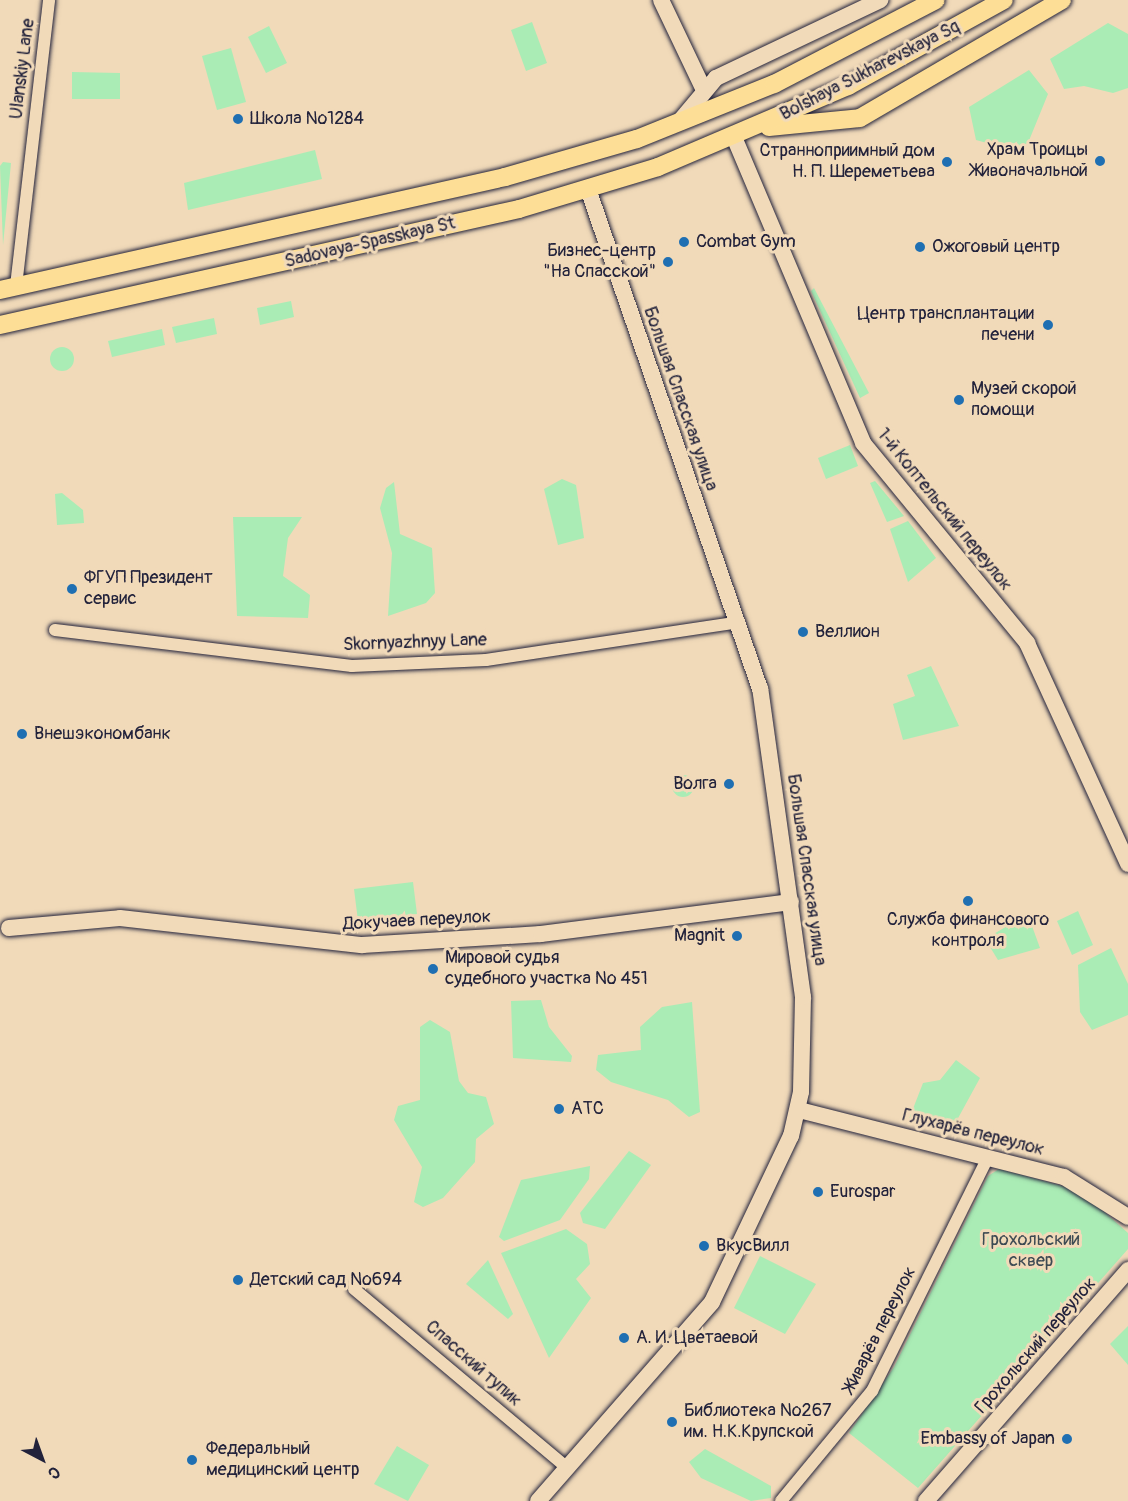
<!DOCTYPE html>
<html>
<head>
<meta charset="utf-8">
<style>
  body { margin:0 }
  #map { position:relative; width:1128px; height:1501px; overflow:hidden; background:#f1dab9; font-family:Pangolin,sans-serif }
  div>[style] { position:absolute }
  .green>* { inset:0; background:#aaecb5 }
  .round { border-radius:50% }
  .roads { filter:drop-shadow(0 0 2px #22223b) drop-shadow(0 0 2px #22223b) }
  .street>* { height:12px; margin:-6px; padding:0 6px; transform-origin:6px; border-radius:6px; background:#f1dab9 }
  .secondary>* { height:16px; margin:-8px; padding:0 8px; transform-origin:8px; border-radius:8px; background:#f1dab9 }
  .primary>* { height:18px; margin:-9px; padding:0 9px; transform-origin:9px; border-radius:9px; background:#fdde96 }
  .dots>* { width:16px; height:16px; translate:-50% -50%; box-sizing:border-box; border:3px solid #f1dab9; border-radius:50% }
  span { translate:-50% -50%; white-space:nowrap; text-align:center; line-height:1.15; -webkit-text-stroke:6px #f1dab9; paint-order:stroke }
  .street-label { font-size:18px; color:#22223b }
  .poi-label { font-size:18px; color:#22223b }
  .left { translate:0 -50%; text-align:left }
  .right { translate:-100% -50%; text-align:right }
  .park-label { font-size:18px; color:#3d4a53 }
  .north { position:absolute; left:12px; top:1429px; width:60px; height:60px; -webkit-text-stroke:4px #f1dab9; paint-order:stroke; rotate:139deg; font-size:16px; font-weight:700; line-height:24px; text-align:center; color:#22223b }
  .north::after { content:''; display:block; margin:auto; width:21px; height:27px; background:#22223b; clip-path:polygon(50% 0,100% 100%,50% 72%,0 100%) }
</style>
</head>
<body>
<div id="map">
  <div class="green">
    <i style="clip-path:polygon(532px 22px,547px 63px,526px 71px,511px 30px)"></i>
    <i style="clip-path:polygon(1108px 23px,1128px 34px,1128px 88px,1113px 93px,1084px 86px,1064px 89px,1050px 59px)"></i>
    <i style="clip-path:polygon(269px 26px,287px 63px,266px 73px,248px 37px)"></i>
    <i style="clip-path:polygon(231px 48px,246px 102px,217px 110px,202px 56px)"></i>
    <i style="clip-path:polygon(1029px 70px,1048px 94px,1028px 143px,1002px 154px,998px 146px,976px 140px,969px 107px)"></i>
    <i style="clip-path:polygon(72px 72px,120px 73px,120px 99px,72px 99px)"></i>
    <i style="clip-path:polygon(315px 150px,322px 179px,188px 210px,184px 183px)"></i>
    <i style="clip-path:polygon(3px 162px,11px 163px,3px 245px,0 166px)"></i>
    <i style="clip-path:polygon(814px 288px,869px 393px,860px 398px,811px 291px)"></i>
    <i style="clip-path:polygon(291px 301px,294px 317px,260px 325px,257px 308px)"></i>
    <i style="clip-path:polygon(214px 318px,217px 334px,176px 343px,172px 327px)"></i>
    <i style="clip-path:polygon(162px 329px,165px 345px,112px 357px,108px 341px)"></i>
    <i class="round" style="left:50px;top:347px;width:24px;height:24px"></i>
    <i style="clip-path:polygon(850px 445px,858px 466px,826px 479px,818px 458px)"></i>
    <i style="clip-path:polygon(562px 479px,576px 485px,584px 538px,558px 545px,544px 489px)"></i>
    <i style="clip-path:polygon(875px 481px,904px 516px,887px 522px,870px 483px)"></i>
    <i style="clip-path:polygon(394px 482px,400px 534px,432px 548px,435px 593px,426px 603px,388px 616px,392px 553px,380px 508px,386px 488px)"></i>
    <i style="clip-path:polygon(62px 493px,83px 510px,84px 523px,57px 525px,55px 494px)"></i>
    <i style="clip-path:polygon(233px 517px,302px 517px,288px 538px,283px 576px,310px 595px,308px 618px,237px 616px)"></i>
    <i style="clip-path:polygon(908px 521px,936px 558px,908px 582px,890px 529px)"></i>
    <i style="clip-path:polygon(931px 666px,959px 726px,903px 740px,893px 704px,915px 696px,907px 675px)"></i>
    <i class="round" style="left:672px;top:775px;width:22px;height:22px"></i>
    <i style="clip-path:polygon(413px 882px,417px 914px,358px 921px,354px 889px)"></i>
    <i style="clip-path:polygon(1078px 911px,1093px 945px,1072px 955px,1057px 921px)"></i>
    <i style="clip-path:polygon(1021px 918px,1032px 926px,1040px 948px,998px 960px,985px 939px)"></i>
    <i style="clip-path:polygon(1111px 948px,1128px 984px,1128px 1015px,1092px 1030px,1080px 1012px,1078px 965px)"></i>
    <i style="clip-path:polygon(541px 1000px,549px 1027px,572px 1056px,571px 1062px,513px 1058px,511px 1001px)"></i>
    <i style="clip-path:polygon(692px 1002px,700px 1112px,689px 1117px,668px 1100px,611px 1082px,596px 1070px,598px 1055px,641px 1050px,640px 1027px,662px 1007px)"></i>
    <i style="clip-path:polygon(430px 1020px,450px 1032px,459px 1081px,468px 1093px,486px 1097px,494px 1124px,476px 1139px,475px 1162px,443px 1198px,423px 1207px,414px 1202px,422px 1167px,394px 1120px,398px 1106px,420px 1100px,420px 1027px)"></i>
    <i style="clip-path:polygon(956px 1060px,980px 1078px,951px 1131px,909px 1119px,923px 1083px,940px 1080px)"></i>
    <i style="clip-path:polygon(629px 1151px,651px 1165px,605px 1229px,583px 1223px,580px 1213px)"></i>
    <i style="clip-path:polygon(590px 1166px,589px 1179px,560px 1220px,504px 1241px,499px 1237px,521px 1180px)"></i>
    <i style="clip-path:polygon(999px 1169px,1073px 1189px,1091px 1200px,1128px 1233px,1128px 1249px,918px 1488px,849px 1433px,894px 1367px,988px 1176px)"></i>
    <i style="clip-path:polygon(566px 1229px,587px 1244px,590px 1264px,576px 1279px,591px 1298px,549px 1358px,501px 1253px)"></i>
    <i style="clip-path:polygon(760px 1256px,816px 1284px,785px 1334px,734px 1308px)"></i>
    <i style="clip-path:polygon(488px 1260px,513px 1314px,508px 1319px,466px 1284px)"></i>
    <i style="clip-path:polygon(1128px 1326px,1128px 1365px,1110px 1344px)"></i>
    <i style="clip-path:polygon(397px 1446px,429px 1465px,408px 1501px,374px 1484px)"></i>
    <i style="clip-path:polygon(705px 1449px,771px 1486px,771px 1498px,751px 1501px,701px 1478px,689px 1462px)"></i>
  </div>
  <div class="roads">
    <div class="street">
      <i style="left:16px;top:286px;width:288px;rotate:-83.4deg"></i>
      <i style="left:55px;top:630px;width:299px;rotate:6.9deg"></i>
      <i style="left:352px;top:666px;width:134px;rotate:-2.6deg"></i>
      <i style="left:486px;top:660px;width:256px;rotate:-8.5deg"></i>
      <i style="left:354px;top:1289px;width:278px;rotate:40deg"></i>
      <i style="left:781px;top:1501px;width:143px;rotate:-50.4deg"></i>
      <i style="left:872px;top:1391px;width:259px;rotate:-63.6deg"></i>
    </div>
    <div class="secondary">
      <i style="left:661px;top:0;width:98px;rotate:64.5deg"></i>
      <i style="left:680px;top:121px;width:56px;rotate:-50.1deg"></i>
      <i style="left:716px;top:78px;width:182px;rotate:-25.4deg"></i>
      <i style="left:734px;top:137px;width:332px;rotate:67.1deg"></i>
      <i style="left:863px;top:443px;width:259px;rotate:50.6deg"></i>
      <i style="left:1027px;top:643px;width:243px;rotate:65.4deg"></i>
      <i style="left:9px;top:928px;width:111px;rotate:-5.1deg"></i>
      <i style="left:120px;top:918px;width:244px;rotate:6.4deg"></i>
      <i style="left:362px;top:945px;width:179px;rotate:-3.5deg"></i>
      <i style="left:541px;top:934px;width:252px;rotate:-7.3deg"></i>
      <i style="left:799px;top:1110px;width:273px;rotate:14.2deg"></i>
      <i style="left:1064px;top:1177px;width:75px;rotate:32deg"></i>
      <i style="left:538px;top:1501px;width:264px;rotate:-48.8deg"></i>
      <i style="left:712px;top:1302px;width:184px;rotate:-64.6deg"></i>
      <i style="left:791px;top:1136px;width:45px;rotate:-77.2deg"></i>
      <i style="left:801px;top:1092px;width:95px;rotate:-88.8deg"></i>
      <i style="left:803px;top:997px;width:311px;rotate:-97.9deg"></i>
      <i style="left:760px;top:689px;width:529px;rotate:-108.98deg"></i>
      <i style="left:926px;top:1501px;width:307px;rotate:-48.8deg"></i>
    </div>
    <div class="primary">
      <i style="left:769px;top:127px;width:91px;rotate:-5.6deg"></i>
      <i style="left:860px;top:118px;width:234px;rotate:-30.3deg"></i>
      <i style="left:0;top:290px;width:517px;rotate:-12.61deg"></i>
      <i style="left:505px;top:177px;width:137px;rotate:-16.1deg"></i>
      <i style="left:637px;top:139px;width:148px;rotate:-21.9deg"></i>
      <i style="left:774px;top:84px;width:182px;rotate:-27.4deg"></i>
      <i style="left:0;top:325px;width:532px;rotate:-12.6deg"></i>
      <i style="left:519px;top:209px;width:145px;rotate:-16.8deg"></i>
      <i style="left:658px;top:167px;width:207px;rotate:-23.1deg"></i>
      <i style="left:848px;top:86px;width:178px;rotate:-28.9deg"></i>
    </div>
  </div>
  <div class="dots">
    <i style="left:238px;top:119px;background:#1f6fb2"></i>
    <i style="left:1100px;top:161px;background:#1f6fb2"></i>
    <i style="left:947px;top:162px;background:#1f6fb2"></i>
    <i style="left:684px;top:242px;background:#1f6fb2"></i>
    <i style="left:920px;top:247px;background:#1f6fb2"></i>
    <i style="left:668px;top:262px;background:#1f6fb2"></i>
    <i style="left:1048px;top:325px;background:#1f6fb2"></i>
    <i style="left:959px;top:400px;background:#1f6fb2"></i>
    <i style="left:72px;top:589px;background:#1f6fb2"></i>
    <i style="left:803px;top:632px;background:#1f6fb2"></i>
    <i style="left:22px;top:734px;background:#1f6fb2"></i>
    <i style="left:729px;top:784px;background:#1f6fb2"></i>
    <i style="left:968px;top:901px;background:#1f6fb2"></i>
    <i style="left:737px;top:936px;background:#1f6fb2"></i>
    <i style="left:433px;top:969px;background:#1f6fb2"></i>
    <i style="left:559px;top:1109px;background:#1f6fb2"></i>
    <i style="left:818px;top:1192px;background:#1f6fb2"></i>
    <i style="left:704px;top:1246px;background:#1f6fb2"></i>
    <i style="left:238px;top:1280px;background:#1f6fb2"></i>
    <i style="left:624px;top:1338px;background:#1f6fb2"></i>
    <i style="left:672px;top:1422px;background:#1f6fb2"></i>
    <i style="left:1067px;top:1439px;background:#1f6fb2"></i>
    <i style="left:192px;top:1460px;background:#1f6fb2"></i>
  </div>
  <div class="street-label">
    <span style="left:23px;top:69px;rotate:-83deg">Ulanskiy Lane</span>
    <span style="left:870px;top:71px;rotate:-27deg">Bolshaya Sukharevskaya Sq</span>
    <span style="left:370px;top:243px;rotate:-13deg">Sadovaya-Spasskaya St</span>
    <span style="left:680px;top:399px;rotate:71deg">Большая Спасская улица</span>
    <span style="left:944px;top:510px;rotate:51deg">1-й Коптельский переулок</span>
    <span style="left:415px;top:643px;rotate:-2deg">Skornyazhnyy Lane</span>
    <span style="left:806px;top:870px;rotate:82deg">Большая Спасская улица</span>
    <span style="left:417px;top:921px;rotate:-3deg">Докучаев переулок</span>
    <span style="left:973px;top:1133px;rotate:14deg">Глухарёв переулок</span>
    <span style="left:880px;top:1330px;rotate:-63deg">Живарёв переулок</span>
    <span style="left:1036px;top:1346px;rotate:-49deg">Грохольский переулок</span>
    <span style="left:473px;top:1364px;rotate:41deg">Спасский тупик</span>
  </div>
  <div class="poi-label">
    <span class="left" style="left:250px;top:119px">Школа №1284</span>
    <span class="right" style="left:1088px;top:161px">Храм Троицы<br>Живоначальной</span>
    <span class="right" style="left:935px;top:162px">Странноприимный дом<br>Н. П. Шереметьева</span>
    <span class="left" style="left:696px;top:242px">Combat Gym</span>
    <span class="left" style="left:932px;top:247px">Ожоговый центр</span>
    <span class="right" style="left:656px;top:262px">Бизнес-центр<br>"На Спасской"</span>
    <span class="right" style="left:1034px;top:325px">Центр трансплантации<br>печени</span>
    <span class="left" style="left:971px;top:400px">Музей скорой<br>помощи</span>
    <span class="left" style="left:84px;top:589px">ФГУП Президент<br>сервис</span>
    <span class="left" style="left:815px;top:632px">Веллион</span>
    <span class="left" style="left:34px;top:734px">Внешэкономбанк</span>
    <span class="right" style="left:717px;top:784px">Волга</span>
    <span style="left:968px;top:931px">Служба финансового<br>контроля</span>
    <span class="right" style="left:725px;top:936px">Magnit</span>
    <span class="left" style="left:445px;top:969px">Мировой судья<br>судебного участка № 451</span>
    <span class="left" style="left:571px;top:1109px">АТС</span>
    <span class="left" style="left:830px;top:1192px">Eurospar</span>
    <span class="left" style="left:716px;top:1246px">ВкусВилл</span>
    <span class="left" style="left:250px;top:1280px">Детский сад №694</span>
    <span class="left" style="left:636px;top:1338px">А. И. Цветаевой</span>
    <span class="left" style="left:684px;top:1422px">Библиотека №267<br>им. Н.К.Крупской</span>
    <span class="right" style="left:1055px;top:1439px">Embassy of Japan</span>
    <span class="left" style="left:206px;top:1460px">Федеральный<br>медицинский центр</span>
  </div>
  <div class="park-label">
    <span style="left:1031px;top:1251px">Грохольский<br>сквер</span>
  </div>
  <div class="north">С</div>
</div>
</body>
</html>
